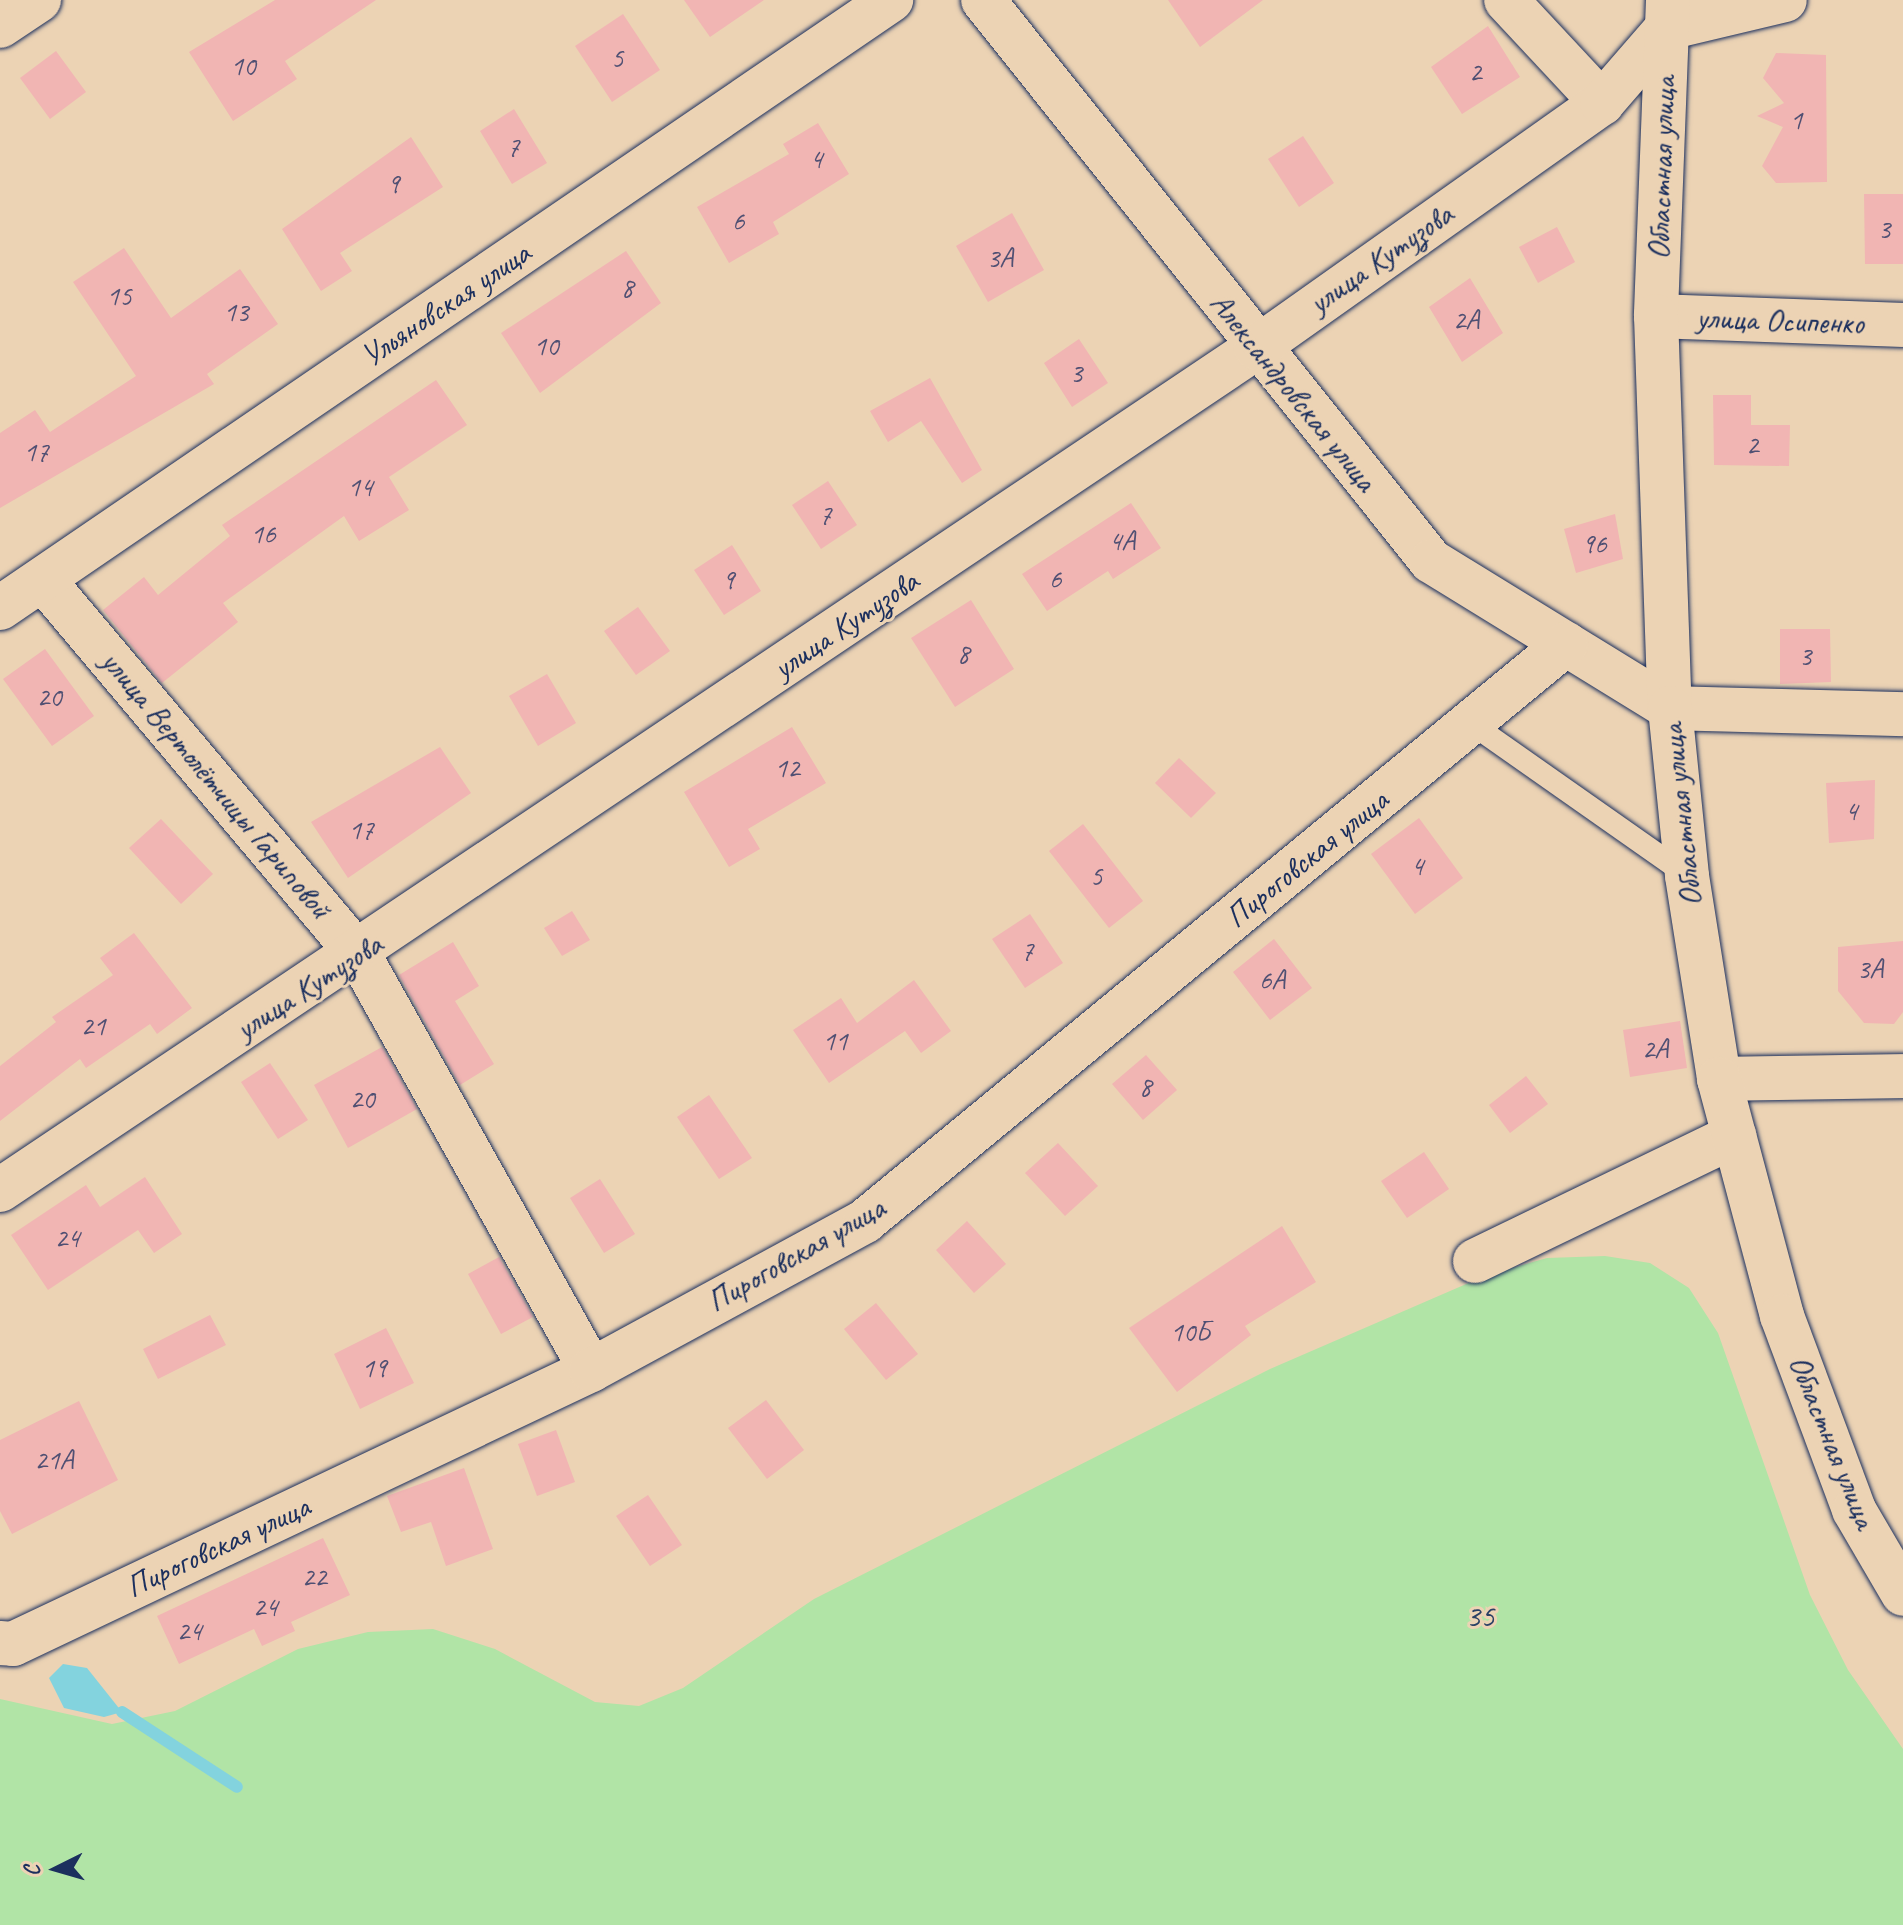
<!DOCTYPE html>
<html>
<head>
<meta charset="utf-8">
<style>
  body { margin:0 }
  #map { position:relative; width:1903px; height:1925px; overflow:hidden; background:#ecd3b4; font-family:Caveat,sans-serif }
  div>[style] { position:absolute }
  .green>* { inset:0; background:#b1e4a6 }
  .water>* { inset:0; background:#83d3de }
  .stream>* { height:12px; margin:-6px; padding:0 6px; transform-origin:6px; border-radius:6px; background:#83d3de }
  .building>* { inset:0; background:#f1b5b3 }
  .roads { filter:drop-shadow(0 0 2px #1b2f5e) drop-shadow(0 0 2px #1b2f5e) }
  .service>* { height:22px; margin:-11px; padding:0 11px; transform-origin:11px; border-radius:11px; background:#ecd3b4 }
  .minor>* { height:44px; margin:-22px; padding:0 22px; transform-origin:22px; border-radius:22px; background:#ecd3b4 }
  .secondary>* { height:44px; margin:-22px; padding:0 22px; transform-origin:22px; border-radius:22px; background:#ecd3b4 }
  span { translate:-50% -50%; white-space:nowrap; text-align:center; line-height:1.15; -webkit-text-stroke:6px #ecd3b4; paint-order:stroke }
  .number-label { font-size:28px; color:#505073 }
  .number-label span { -webkit-text-stroke-width:0 }
  .street-label { font-size:32px; color:#1b2f5e }
  .park-label { font-size:32px; color:#2a4165 }
  .north { position:absolute; left:16px; top:1829px; width:80px; height:80px; -webkit-text-stroke:6px #ecd3b4; paint-order:stroke; rotate:265deg; font-size:22px; font-weight:700; line-height:32px; text-align:center; color:#1b2f5e }
  .north::after { content:''; display:block; margin:auto; width:28px; height:36px; background:#1b2f5e; clip-path:polygon(50% 0,100% 100%,50% 72%,0 100%) }
</style>
</head>
<body>
<div id="map">
  <div class="green">
    <i style="clip-path:polygon(1605px 1256px,1650px 1263px,1689px 1288px,1718px 1333px,1810px 1595px,1848px 1670px,1903px 1749px,1903px 1925px,0 1925px,0 1699px,112px 1724px,175px 1711px,298px 1649px,368px 1632px,433px 1629px,495px 1649px,595px 1702px,639px 1706px,683px 1688px,814px 1599px,1270px 1369px,1487px 1275px,1547px 1258px)"></i>
  </div>
  <div class="water">
    <i style="clip-path:polygon(63px 1664px,87px 1668px,122px 1712px,104px 1717px,64px 1708px,49px 1678px)"></i>
  </div>
  <div class="stream">
    <i style="left:122px;top:1712px;width:137px;rotate:33.1deg"></i>
  </div>
  <div class="building">
    <i style="clip-path:polygon(275px 0,376px 0,285px 61px,297px 79px,233px 121px,189px 52px)"></i>
    <i style="clip-path:polygon(684px 0,764px 0,710px 37px)"></i>
    <i style="clip-path:polygon(1168px 0,1263px 0,1200px 47px)"></i>
    <i style="clip-path:polygon(623px 14px,660px 70px,612px 102px,575px 46px)"></i>
    <i style="clip-path:polygon(1488px 26px,1520px 77px,1462px 114px,1431px 67px)"></i>
    <i style="clip-path:polygon(56px 51px,86px 92px,50px 119px,20px 78px)"></i>
    <i style="clip-path:polygon(1776px 53px,1826px 55px,1827px 182px,1776px 183px,1762px 166px,1783px 127px,1757px 116px,1784px 103px,1763px 78px)"></i>
    <i style="clip-path:polygon(514px 109px,547px 163px,512px 184px,480px 131px)"></i>
    <i style="clip-path:polygon(818px 123px,849px 174px,773px 222px,779px 234px,729px 263px,697px 207px,789px 154px,783px 144px)"></i>
    <i style="clip-path:polygon(1303px 136px,1334px 183px,1299px 207px,1268px 159px)"></i>
    <i style="clip-path:polygon(411px 137px,443px 187px,340px 253px,352px 271px,321px 291px,282px 229px)"></i>
    <i style="clip-path:polygon(1864px 194px,1903px 194px,1903px 264px,1865px 264px)"></i>
    <i style="clip-path:polygon(1012px 213px,1044px 270px,988px 302px,956px 246px)"></i>
    <i style="clip-path:polygon(1557px 227px,1575px 262px,1538px 283px,1519px 247px)"></i>
    <i style="clip-path:polygon(124px 248px,171px 318px,240px 269px,278px 324px,207px 374px,214px 384px,0 508px,0 433px,35px 410px,50px 432px,136px 376px,73px 282px)"></i>
    <i style="clip-path:polygon(626px 251px,661px 303px,540px 393px,501px 333px)"></i>
    <i style="clip-path:polygon(1470px 278px,1503px 333px,1462px 362px,1429px 307px)"></i>
    <i style="clip-path:polygon(1079px 339px,1108px 383px,1072px 407px,1044px 363px)"></i>
    <i style="clip-path:polygon(930px 378px,982px 470px,962px 483px,921px 421px,888px 442px,870px 411px)"></i>
    <i style="clip-path:polygon(436px 380px,467px 425px,389px 477px,409px 510px,359px 541px,344px 516px,223px 603px,238px 622px,162px 683px,103px 610px,144px 577px,158px 595px,230px 536px,222px 525px)"></i>
    <i style="clip-path:polygon(1713px 395px,1751px 395px,1751px 425px,1790px 425px,1789px 466px,1714px 465px)"></i>
    <i style="clip-path:polygon(828px 481px,857px 525px,821px 549px,792px 505px)"></i>
    <i style="clip-path:polygon(1131px 503px,1161px 548px,1113px 579px,1108px 571px,1047px 611px,1022px 574px)"></i>
    <i style="clip-path:polygon(1615px 514px,1623px 559px,1576px 573px,1564px 529px)"></i>
    <i style="clip-path:polygon(732px 545px,761px 591px,724px 615px,694px 570px)"></i>
    <i style="clip-path:polygon(971px 600px,1014px 669px,955px 707px,911px 638px)"></i>
    <i style="clip-path:polygon(638px 607px,670px 651px,636px 675px,604px 631px)"></i>
    <i style="clip-path:polygon(1780px 629px,1830px 629px,1831px 682px,1780px 684px)"></i>
    <i style="clip-path:polygon(45px 649px,94px 716px,52px 746px,3px 679px)"></i>
    <i style="clip-path:polygon(547px 674px,576px 723px,538px 746px,509px 696px)"></i>
    <i style="clip-path:polygon(792px 727px,826px 783px,748px 829px,760px 849px,729px 867px,684px 792px)"></i>
    <i style="clip-path:polygon(440px 747px,471px 793px,348px 878px,311px 822px)"></i>
    <i style="clip-path:polygon(1179px 758px,1216px 793px,1191px 818px,1155px 783px)"></i>
    <i style="clip-path:polygon(1875px 780px,1874px 839px,1829px 843px,1826px 783px)"></i>
    <i style="clip-path:polygon(1419px 818px,1463px 878px,1415px 914px,1371px 854px)"></i>
    <i style="clip-path:polygon(161px 819px,213px 874px,181px 904px,129px 848px)"></i>
    <i style="clip-path:polygon(1083px 824px,1143px 901px,1109px 928px,1049px 851px)"></i>
    <i style="clip-path:polygon(572px 911px,590px 940px,562px 956px,544px 928px)"></i>
    <i style="clip-path:polygon(1030px 914px,1063px 963px,1025px 988px,992px 939px)"></i>
    <i style="clip-path:polygon(134px 933px,192px 1008px,157px 1034px,150px 1024px,86px 1068px,80px 1059px,0 1121px,0 1066px,56px 1022px,52px 1017px,113px 975px,100px 958px)"></i>
    <i style="clip-path:polygon(1274px 939px,1312px 988px,1270px 1020px,1233px 972px)"></i>
    <i style="clip-path:polygon(1903px 941px,1903px 1012px,1894px 1024px,1864px 1023px,1838px 991px,1838px 947px)"></i>
    <i style="clip-path:polygon(453px 942px,479px 986px,455px 1001px,494px 1064px,460px 1085px,399px 975px)"></i>
    <i style="clip-path:polygon(914px 980px,951px 1031px,921px 1053px,905px 1031px,829px 1083px,793px 1030px,841px 998px,857px 1023px)"></i>
    <i style="clip-path:polygon(1680px 1021px,1687px 1068px,1630px 1077px,1623px 1030px)"></i>
    <i style="clip-path:polygon(382px 1047px,417px 1109px,348px 1148px,314px 1085px)"></i>
    <i style="clip-path:polygon(1146px 1055px,1177px 1090px,1143px 1120px,1112px 1084px)"></i>
    <i style="clip-path:polygon(270px 1063px,308px 1120px,278px 1139px,241px 1082px)"></i>
    <i style="clip-path:polygon(1526px 1076px,1548px 1104px,1510px 1133px,1489px 1105px)"></i>
    <i style="clip-path:polygon(709px 1095px,752px 1158px,719px 1179px,677px 1117px)"></i>
    <i style="clip-path:polygon(1058px 1143px,1098px 1186px,1065px 1216px,1025px 1173px)"></i>
    <i style="clip-path:polygon(1424px 1152px,1449px 1189px,1407px 1218px,1381px 1181px)"></i>
    <i style="clip-path:polygon(145px 1177px,182px 1234px,154px 1253px,138px 1230px,48px 1290px,11px 1235px,86px 1185px,100px 1207px)"></i>
    <i style="clip-path:polygon(600px 1179px,635px 1234px,604px 1253px,570px 1198px)"></i>
    <i style="clip-path:polygon(967px 1221px,1006px 1264px,974px 1293px,936px 1250px)"></i>
    <i style="clip-path:polygon(1282px 1226px,1316px 1282px,1245px 1326px,1251px 1335px,1177px 1392px,1129px 1328px)"></i>
    <i style="clip-path:polygon(499px 1257px,533px 1317px,501px 1334px,468px 1274px)"></i>
    <i style="clip-path:polygon(876px 1303px,918px 1354px,886px 1380px,844px 1329px)"></i>
    <i style="clip-path:polygon(210px 1315px,226px 1345px,158px 1379px,143px 1349px)"></i>
    <i style="clip-path:polygon(386px 1328px,414px 1383px,360px 1409px,334px 1354px)"></i>
    <i style="clip-path:polygon(766px 1400px,804px 1450px,767px 1479px,728px 1428px)"></i>
    <i style="clip-path:polygon(79px 1401px,118px 1480px,12px 1534px,0 1511px,0 1440px)"></i>
    <i style="clip-path:polygon(556px 1430px,575px 1482px,537px 1496px,518px 1444px)"></i>
    <i style="clip-path:polygon(464px 1468px,493px 1549px,446px 1566px,431px 1522px,401px 1532px,387px 1496px)"></i>
    <i style="clip-path:polygon(648px 1495px,682px 1545px,650px 1566px,616px 1516px)"></i>
    <i style="clip-path:polygon(323px 1538px,350px 1595px,291px 1622px,295px 1631px,262px 1646px,254px 1629px,179px 1664px,157px 1616px)"></i>
  </div>
  <div class="roads">
    <div class="service">
      <i style="left:1472px;top:724px;width:263px;rotate:35.1deg"></i>
    </div>
    <div class="minor">
      <i style="left:983px;top:0;width:718px;rotate:51.39deg"></i>
      <i style="left:1431px;top:561px;width:281px;rotate:31.6deg"></i>
      <i style="left:1670px;top:708px;width:233px;rotate:1.5deg"></i>
      <i style="left:1506px;top:0;width:141px;rotate:47deg"></i>
      <i style="left:0;top:26px;width:47px;rotate:-33.7deg"></i>
      <i style="left:1656px;top:316px;width:247px;rotate:2.1deg"></i>
      <i style="left:44px;top:581px;width:489px;rotate:49.9deg"></i>
      <i style="left:359px;top:955px;width:475px;rotate:60.8deg"></i>
      <i style="left:0;top:608px;width:1079px;rotate:-34.31deg"></i>
      <i style="left:1719px;top:1079px;width:184px;rotate:-0.9deg"></i>
      <i style="left:0;top:1190px;width:1512px;rotate:-33.84deg"></i>
      <i style="left:1256px;top:348px;width:424px;rotate:-35.3deg"></i>
      <i style="left:1602px;top:103px;width:99px;rotate:-49.1deg"></i>
      <i style="left:1667px;top:28px;width:121px;rotate:-13.3deg"></i>
      <i style="left:1475px;top:1261px;width:288px;rotate:-25.8deg"></i>
      <i style="left:0;top:1643px;width:13px;rotate:4deg"></i>
      <i style="left:13px;top:1644px;width:640px;rotate:-25.36deg"></i>
      <i style="left:591px;top:1370px;width:312px;rotate:-28.5deg"></i>
      <i style="left:865px;top:1221px;width:908px;rotate:-39.46deg"></i>
    </div>
    <div class="secondary">
      <i style="left:1668px;top:0;width:316px;rotate:92.2deg"></i>
      <i style="left:1656px;top:316px;width:392px;rotate:88deg"></i>
      <i style="left:1670px;top:708px;width:169px;rotate:84.2deg"></i>
      <i style="left:1687px;top:876px;width:206px;rotate:81deg"></i>
      <i style="left:1719px;top:1079px;width:245px;rotate:75.1deg"></i>
      <i style="left:1782px;top:1316px;width:207px;rotate:69.6deg"></i>
      <i style="left:1854px;top:1510px;width:97px;rotate:59.7deg"></i>
    </div>
  </div>
  <div class="number-label">
    <span style="left:617px;top:58px">5</span>
    <span style="left:243px;top:66px">10</span>
    <span style="left:1475px;top:72px">2</span>
    <span style="left:1796px;top:120px">1</span>
    <span style="left:513px;top:147px">7</span>
    <span style="left:816px;top:159px">4</span>
    <span style="left:393px;top:184px">9</span>
    <span style="left:738px;top:221px">6</span>
    <span style="left:1884px;top:229px">3</span>
    <span style="left:1000px;top:258px">3А</span>
    <span style="left:627px;top:288px">8</span>
    <span style="left:119px;top:296px">15</span>
    <span style="left:236px;top:312px">13</span>
    <span style="left:1466px;top:320px">2А</span>
    <span style="left:546px;top:346px">10</span>
    <span style="left:1076px;top:373px">3</span>
    <span style="left:1752px;top:445px">2</span>
    <span style="left:36px;top:452px">17</span>
    <span style="left:360px;top:487px">14</span>
    <span style="left:825px;top:515px">7</span>
    <span style="left:263px;top:534px">16</span>
    <span style="left:1122px;top:541px">4А</span>
    <span style="left:1594px;top:544px">96</span>
    <span style="left:1055px;top:579px">6</span>
    <span style="left:728px;top:580px">9</span>
    <span style="left:963px;top:654px">8</span>
    <span style="left:1805px;top:656px">3</span>
    <span style="left:49px;top:697px">20</span>
    <span style="left:787px;top:768px">12</span>
    <span style="left:1851px;top:811px">4</span>
    <span style="left:361px;top:830px">17</span>
    <span style="left:1417px;top:866px">4</span>
    <span style="left:1096px;top:876px">5</span>
    <span style="left:1027px;top:951px">7</span>
    <span style="left:1870px;top:969px">3А</span>
    <span style="left:1272px;top:980px">6А</span>
    <span style="left:93px;top:1026px">21</span>
    <span style="left:835px;top:1041px">11</span>
    <span style="left:1655px;top:1049px">2А</span>
    <span style="left:1145px;top:1087px">8</span>
    <span style="left:362px;top:1099px">20</span>
    <span style="left:67px;top:1238px">24</span>
    <span style="left:1190px;top:1332px">10Б</span>
    <span style="left:374px;top:1368px">19</span>
    <span style="left:54px;top:1460px">21А</span>
    <span style="left:314px;top:1577px">22</span>
    <span style="left:265px;top:1607px">24</span>
    <span style="left:189px;top:1631px">24</span>
  </div>
  <div class="street-label">
    <span style="left:1662px;top:168px;rotate:-88deg">Областная улица</span>
    <span style="left:1381px;top:259px;rotate:-35deg">улица Кутузова</span>
    <span style="left:446px;top:305px;rotate:-34deg">Ульяновская улица</span>
    <span style="left:1780px;top:321px;rotate:2deg">улица Осипенко</span>
    <span style="left:1293px;top:392px;rotate:51deg">Александровская улица</span>
    <span style="left:846px;top:625px;rotate:-34deg">улица Кутузова</span>
    <span style="left:216px;top:785px;rotate:50deg">улица Вертолётчицы Гариповой</span>
    <span style="left:1682px;top:815px;rotate:-96deg">Областная улица</span>
    <span style="left:1307px;top:859px;rotate:-39deg">Пироговская улица</span>
    <span style="left:309px;top:987px;rotate:-33deg">улица Кутузова</span>
    <span style="left:796px;top:1255px;rotate:-30deg">Пироговская улица</span>
    <span style="left:1832px;top:1442px;rotate:68deg">Областная улица</span>
    <span style="left:218px;top:1547px;rotate:-25deg">Пироговская улица</span>
  </div>
  <div class="park-label">
    <span style="left:1480px;top:1616px">35</span>
  </div>
  <div class="north">С</div>
</div>
</body>
</html>
